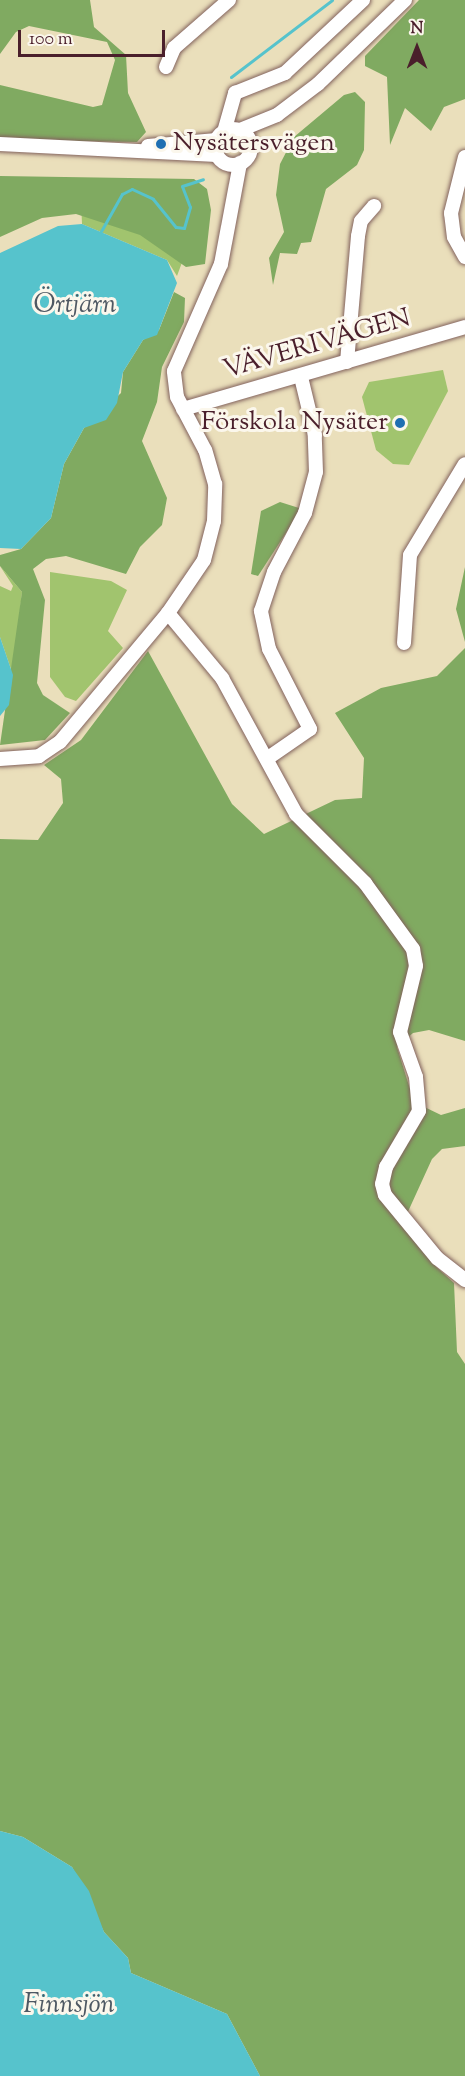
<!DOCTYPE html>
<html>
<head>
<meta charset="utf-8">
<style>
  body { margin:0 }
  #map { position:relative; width:465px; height:2076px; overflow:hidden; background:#eadfbb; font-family:"Sorts Mill Goudy",serif }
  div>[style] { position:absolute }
  .green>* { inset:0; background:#a1c46e }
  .forest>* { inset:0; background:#80aa61 }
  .water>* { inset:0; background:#56c3cc }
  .stream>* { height:3px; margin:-1.5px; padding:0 1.5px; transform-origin:1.5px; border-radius:1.5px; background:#56c3cc }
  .roads { filter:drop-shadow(0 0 2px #82625d) drop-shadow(0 0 2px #82625d) }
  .minor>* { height:14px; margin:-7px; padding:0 7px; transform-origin:7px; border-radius:7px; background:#fff }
  .minor>.ring { margin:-7px; padding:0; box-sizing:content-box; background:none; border:14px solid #fff; border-radius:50% }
  .dots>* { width:16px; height:16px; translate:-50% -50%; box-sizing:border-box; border:3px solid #fbf7ec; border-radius:50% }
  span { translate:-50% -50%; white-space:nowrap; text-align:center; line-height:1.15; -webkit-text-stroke:6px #fbf7ec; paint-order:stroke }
  .poi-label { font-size:26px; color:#4a1f2b }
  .left { translate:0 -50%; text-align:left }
  .right { translate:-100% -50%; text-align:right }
  .street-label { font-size:26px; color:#4a1f2b }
  .water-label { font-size:27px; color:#4e5863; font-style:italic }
  .north { position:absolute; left:387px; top:18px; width:60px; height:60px; -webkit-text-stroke:4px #fbf7ec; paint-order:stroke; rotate:0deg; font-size:16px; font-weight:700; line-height:24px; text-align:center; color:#4a1f2b }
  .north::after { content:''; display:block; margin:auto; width:21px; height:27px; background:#4a1f2b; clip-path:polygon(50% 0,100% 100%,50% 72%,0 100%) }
  .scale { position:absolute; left:18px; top:30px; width:147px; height:27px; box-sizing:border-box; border:3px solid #4a1f2b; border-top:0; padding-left:8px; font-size:18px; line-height:21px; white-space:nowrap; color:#4a1f2b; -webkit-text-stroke:4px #fbf7ec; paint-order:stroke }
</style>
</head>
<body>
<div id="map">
  <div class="green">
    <i style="clip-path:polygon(81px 201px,202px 208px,177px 276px,167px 260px,82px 224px)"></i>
    <i style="clip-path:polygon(443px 370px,448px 391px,409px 465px,393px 464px,376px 450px,362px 397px,369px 382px)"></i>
    <i style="clip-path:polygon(0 566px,22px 592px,13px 675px,0 637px,0 586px,11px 591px,13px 586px)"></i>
    <i style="clip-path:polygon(50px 572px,111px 581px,127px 590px,108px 631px,123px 648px,76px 701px,65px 697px,50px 677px)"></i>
  </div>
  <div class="forest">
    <i style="clip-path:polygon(0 0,90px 0,94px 27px,126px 55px,128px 93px,146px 132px,137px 142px,0 140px,0 85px,93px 107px,102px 105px,115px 60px,107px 42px,29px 26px,16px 32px,0 54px)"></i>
    <i style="clip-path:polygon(419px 0,465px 0,465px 99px,444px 107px,431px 131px,405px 108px,390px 145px,387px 77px,365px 66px,365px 56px)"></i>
    <i style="clip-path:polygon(355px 92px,365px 102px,364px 150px,357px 165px,326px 189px,311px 242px,301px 243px,297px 254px,280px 253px,273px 285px,269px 258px,284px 232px,276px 195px,280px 164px,294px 137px,344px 95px)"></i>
    <i style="clip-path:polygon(0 176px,194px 179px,207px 189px,211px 210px,205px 264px,186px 267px,140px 235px,76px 214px,42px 218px,0 237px)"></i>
    <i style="clip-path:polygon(174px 292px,185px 298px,184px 322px,162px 367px,157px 402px,142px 441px,167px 498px,162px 525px,140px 547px,126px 574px,66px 556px,46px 559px,33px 569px,45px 600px,37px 683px,43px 695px,70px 713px,45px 740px,0 745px,22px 592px,0 566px,0 555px,21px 549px,51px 518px,64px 464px,84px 428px,121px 393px,123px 372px,143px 340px,159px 330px)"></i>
    <i style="clip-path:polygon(280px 502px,299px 508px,297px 516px,258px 576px,251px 574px,261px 511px)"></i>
    <i style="clip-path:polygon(465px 567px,465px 642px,456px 609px)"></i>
    <i style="clip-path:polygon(465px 648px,465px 1041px,429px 1030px,413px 1033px,397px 1047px,414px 1102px,441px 1115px,465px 1108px,465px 1146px,442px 1149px,432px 1159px,406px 1216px,432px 1263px,454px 1283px,457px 1352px,465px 1364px,465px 2076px,260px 2076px,227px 2014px,131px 1973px,128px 1958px,104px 1932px,72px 1867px,23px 1837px,0 1831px,0 839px,38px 840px,63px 803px,61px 779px,44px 765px,81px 740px,148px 651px,232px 804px,264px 834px,335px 800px,362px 798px,364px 758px,335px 713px,381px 688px,437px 676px)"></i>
  </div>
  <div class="water">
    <i style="clip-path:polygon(82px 224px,167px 260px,177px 283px,157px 335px,143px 340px,123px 372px,117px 403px,106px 420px,84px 428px,64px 464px,51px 518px,21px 549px,0 548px,0 253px,58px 226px)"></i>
    <i style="clip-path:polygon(0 637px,13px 675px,9px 705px,0 716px)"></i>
    <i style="clip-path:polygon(0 1831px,23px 1837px,72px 1867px,89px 1891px,104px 1932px,128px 1958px,131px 1973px,227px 2014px,260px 2076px,0 2076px)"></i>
  </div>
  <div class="stream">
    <i style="left:231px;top:77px;width:127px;rotate:-37.3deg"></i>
    <i style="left:100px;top:233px;width:45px;rotate:-60.6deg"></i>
    <i style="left:122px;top:194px;width:11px;rotate:-27deg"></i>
    <i style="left:132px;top:189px;width:23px;rotate:25deg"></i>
    <i style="left:153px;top:199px;width:36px;rotate:51deg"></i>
    <i style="left:176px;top:227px;width:8px;rotate:7deg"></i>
    <i style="left:184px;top:228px;width:22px;rotate:-74deg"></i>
    <i style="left:190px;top:207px;width:22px;rotate:-111deg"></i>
    <i style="left:182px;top:186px;width:22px;rotate:-18deg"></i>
  </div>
  <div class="roads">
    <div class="minor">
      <i style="left:166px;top:67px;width:21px;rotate:-67deg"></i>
      <i style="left:174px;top:48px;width:73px;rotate:-41.1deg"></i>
      <i class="ring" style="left:215px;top:129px;width:22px;height:22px"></i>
      <i style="left:240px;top:130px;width:40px;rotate:-22deg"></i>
      <i style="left:277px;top:115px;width:51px;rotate:-37.1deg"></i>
      <i style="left:318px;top:84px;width:121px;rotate:-44deg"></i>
      <i style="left:224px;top:132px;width:41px;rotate:-74.2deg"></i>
      <i style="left:235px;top:93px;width:54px;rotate:-21.8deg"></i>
      <i style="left:285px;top:73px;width:107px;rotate:-43.1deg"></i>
      <i style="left:0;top:144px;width:217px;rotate:2.9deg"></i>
      <i style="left:148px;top:146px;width:69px;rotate:-5deg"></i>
      <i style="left:465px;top:157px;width:58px;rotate:104deg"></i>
      <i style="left:451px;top:213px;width:24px;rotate:83deg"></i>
      <i style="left:454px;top:237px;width:23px;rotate:61deg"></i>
      <i style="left:347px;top:362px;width:126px;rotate:-85deg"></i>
      <i style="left:358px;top:236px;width:15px;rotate:-79deg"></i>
      <i style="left:361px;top:221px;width:20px;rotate:-49deg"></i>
      <i style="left:183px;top:409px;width:294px;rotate:-16.2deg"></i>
      <i style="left:168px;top:613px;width:85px;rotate:50.3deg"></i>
      <i style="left:222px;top:678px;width:155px;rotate:61.4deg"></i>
      <i style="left:296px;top:814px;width:98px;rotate:45deg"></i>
      <i style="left:365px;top:883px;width:82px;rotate:54deg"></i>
      <i style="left:413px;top:949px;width:17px;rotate:80deg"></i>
      <i style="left:416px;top:966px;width:68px;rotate:103.6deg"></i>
      <i style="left:400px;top:1032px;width:48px;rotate:70.4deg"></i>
      <i style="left:416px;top:1077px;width:34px;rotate:85deg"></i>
      <i style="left:419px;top:1111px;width:65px;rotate:120.5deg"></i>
      <i style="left:386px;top:1167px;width:17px;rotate:103deg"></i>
      <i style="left:382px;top:1184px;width:11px;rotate:75deg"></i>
      <i style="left:385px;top:1195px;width:82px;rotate:50.5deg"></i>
      <i style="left:437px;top:1258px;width:36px;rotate:38deg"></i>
      <i style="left:404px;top:643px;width:88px;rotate:-86.1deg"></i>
      <i style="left:410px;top:555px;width:106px;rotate:-58.9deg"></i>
      <i style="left:268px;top:758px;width:51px;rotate:-34.6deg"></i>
      <i style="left:310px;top:729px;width:90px;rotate:-117.1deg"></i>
      <i style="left:269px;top:649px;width:39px;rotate:-102deg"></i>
      <i style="left:261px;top:611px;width:41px;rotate:-71.6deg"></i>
      <i style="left:274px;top:572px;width:67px;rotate:-62.3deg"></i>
      <i style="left:305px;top:513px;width:42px;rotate:-75deg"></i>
      <i style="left:316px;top:472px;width:37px;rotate:-92deg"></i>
      <i style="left:315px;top:435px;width:60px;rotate:-103.6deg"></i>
      <i style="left:0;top:759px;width:39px;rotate:-4deg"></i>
      <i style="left:39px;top:756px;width:25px;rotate:-34deg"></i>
      <i style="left:60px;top:742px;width:168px;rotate:-50.1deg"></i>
      <i style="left:168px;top:613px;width:64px;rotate:-55.8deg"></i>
      <i style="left:204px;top:560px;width:40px;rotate:-75.6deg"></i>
      <i style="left:214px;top:521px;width:37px;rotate:-88deg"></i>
      <i style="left:215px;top:484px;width:35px;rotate:-106deg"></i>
      <i style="left:205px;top:450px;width:60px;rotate:-117.8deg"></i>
      <i style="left:177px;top:397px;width:26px;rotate:-97deg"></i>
      <i style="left:174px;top:371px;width:117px;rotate:-66.3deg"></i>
      <i style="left:221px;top:264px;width:103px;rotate:-79.3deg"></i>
    </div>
  </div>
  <div class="dots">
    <i style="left:161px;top:144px;background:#1f6fb2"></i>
    <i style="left:400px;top:423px;background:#1f6fb2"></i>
  </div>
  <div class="poi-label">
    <span class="left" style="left:173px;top:144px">Nysätersvägen</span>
    <span class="right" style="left:388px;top:423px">Förskola Nysäter</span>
  </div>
  <div class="street-label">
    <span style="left:317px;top:345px;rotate:-16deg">VÄVERIVÄGEN</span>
  </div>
  <div class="water-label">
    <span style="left:75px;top:306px">Örtjärn</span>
    <span style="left:69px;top:2006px">Finnsjön</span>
  </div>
  <div class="north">N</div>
  <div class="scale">100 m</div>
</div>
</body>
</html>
